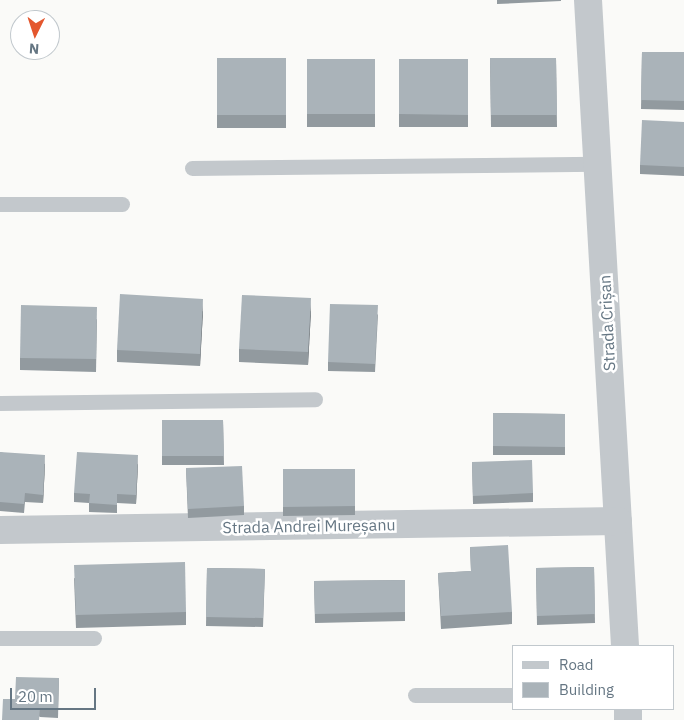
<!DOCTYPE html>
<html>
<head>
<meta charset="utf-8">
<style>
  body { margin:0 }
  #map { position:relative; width:684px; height:720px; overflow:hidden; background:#fafaf8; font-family:"IBM Plex Sans",sans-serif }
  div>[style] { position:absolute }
  .lane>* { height:15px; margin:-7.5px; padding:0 7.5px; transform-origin:7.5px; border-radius:7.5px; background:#c3c8cc }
  .street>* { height:28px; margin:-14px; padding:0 14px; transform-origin:14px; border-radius:14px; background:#c3c8cc }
  .wall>* { inset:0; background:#929a9f }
  .shaded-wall>* { inset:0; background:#777d82 }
  .building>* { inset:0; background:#aab3b9 }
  span { translate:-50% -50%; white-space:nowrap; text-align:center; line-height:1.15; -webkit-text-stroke:5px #fff; paint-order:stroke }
  .street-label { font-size:16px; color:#657683 }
  .legend { position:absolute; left:512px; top:645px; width:162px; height:65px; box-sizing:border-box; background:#fff; border:1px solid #c1c8cd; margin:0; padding:6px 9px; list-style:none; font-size:15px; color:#657683 }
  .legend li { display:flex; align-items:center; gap:10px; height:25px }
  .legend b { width:25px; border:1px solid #c1c8cd }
  .north { position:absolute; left:10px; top:10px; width:50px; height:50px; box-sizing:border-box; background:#fff; border:1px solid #c1c8cd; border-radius:50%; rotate:184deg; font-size:14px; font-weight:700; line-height:20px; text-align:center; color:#657683 }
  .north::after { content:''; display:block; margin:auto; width:18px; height:22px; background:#e4572e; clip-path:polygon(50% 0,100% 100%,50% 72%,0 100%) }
  .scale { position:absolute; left:10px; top:688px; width:86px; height:22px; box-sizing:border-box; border:2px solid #657683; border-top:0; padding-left:6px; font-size:15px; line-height:18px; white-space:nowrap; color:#657683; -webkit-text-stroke:4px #fff; paint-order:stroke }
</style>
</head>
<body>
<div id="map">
  <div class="lane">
    <i style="left:192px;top:168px;width:405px;rotate:-0.6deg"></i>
    <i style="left:0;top:204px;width:122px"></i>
    <i style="left:0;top:403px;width:315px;rotate:-0.7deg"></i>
    <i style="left:0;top:638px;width:94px"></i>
    <i style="left:415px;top:695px;width:98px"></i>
  </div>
  <div class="street">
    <i style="left:588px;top:0;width:647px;rotate:86.72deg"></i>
    <i style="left:0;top:530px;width:618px;rotate:-0.83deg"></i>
    <i style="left:628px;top:709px;width:11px;rotate:90deg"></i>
  </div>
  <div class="wall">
    <i style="clip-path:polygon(497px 0,561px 0,561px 1px,497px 4px)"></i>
    <i style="clip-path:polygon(642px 52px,684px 52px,684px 110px,641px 109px)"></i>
    <i style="clip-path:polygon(217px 58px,286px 58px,286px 128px,217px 128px)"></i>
    <i style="clip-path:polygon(490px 58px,556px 58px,557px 127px,491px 127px)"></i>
    <i style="clip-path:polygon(307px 59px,375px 59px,375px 127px,307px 127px)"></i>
    <i style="clip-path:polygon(399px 59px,468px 59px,468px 127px,399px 127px)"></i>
    <i style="clip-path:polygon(684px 122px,684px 176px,640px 174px,640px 165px)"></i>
    <i style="clip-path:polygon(203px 311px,200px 366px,117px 362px,117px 350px)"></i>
    <i style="clip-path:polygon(311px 311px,308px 365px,239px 362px,239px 349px)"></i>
    <i style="clip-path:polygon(378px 314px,375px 372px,328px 371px,328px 362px)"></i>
    <i style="clip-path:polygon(97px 319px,96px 372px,20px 370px,20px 358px)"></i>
    <i style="clip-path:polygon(493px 413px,565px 414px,565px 455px,493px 455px)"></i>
    <i style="clip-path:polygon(162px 420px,223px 420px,224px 465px,162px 465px)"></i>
    <i style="clip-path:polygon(0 452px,45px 464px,43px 503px,25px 502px,24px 513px,0 511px)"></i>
    <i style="clip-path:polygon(472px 462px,533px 493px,533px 502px,473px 504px)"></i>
    <i style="clip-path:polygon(138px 464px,136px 504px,117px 503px,117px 513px,89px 512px,89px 503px,74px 502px,74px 493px)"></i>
    <i style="clip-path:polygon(186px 468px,244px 506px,244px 515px,188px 518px)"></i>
    <i style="clip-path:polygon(283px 469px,355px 469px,355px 515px,283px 516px)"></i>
    <i style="clip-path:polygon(470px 547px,512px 612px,512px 624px,441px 629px,438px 573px,471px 571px)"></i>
    <i style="clip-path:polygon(594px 567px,595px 623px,537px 625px,536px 568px)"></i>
    <i style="clip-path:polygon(207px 568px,265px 569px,263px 627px,206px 626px)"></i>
    <i style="clip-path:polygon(74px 578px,186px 612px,186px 625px,76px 628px)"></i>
    <i style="clip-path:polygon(405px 580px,405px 621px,315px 623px,314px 581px)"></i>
    <i style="clip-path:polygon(59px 678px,58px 718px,40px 717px,15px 699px)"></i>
  </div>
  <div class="shaded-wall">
    <i style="clip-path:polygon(311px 298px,311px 311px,308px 365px,308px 352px)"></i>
    <i style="clip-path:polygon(203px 299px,203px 311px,200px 366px,200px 354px)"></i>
    <i style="clip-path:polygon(45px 455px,45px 464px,43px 503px,43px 495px)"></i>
    <i style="clip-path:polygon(138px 455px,138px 464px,136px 504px,136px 495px)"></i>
  </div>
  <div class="building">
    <i style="clip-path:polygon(642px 52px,684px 52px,684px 101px,641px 100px)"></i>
    <i style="clip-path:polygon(217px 58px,286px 58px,286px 115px,217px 115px)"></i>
    <i style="clip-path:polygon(490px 58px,556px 58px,557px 115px,491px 115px)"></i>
    <i style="clip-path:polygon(307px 59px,375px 59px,375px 114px,307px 114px)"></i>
    <i style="clip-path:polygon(399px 59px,468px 59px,468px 115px,399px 114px)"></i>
    <i style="clip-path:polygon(642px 120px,684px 122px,684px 167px,640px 165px)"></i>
    <i style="clip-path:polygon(120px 294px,203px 299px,200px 354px,117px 350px)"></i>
    <i style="clip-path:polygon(242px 295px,311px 298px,308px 352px,239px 349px)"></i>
    <i style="clip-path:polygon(330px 304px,378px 305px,375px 364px,328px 362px)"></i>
    <i style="clip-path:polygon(21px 305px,97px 307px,96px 359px,20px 358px)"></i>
    <i style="clip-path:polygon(493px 413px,565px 414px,565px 447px,493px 446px)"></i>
    <i style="clip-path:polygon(162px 420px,223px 420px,224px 456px,162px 456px)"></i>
    <i style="clip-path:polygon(0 452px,45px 455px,43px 495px,25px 493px,24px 504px,0 502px)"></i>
    <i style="clip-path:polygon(77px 452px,138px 455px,136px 495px,117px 494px,117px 505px,89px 503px,90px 494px,74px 493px)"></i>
    <i style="clip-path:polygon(532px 460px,533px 493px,473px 496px,472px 462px)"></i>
    <i style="clip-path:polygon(242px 466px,244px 506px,188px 509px,186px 468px)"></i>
    <i style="clip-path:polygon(283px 469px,355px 469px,355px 506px,283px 507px)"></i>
    <i style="clip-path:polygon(508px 545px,512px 612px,441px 616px,438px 573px,471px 571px,470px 547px)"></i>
    <i style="clip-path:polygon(185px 562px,186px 612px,76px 615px,74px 565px)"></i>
    <i style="clip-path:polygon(594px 567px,595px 614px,537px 616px,536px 568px)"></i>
    <i style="clip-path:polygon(207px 568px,265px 569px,263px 618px,206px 617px)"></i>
    <i style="clip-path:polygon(405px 580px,405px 612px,315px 614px,314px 581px)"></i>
    <i style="clip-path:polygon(16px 677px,59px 678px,58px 709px,40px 708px,39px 720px,2px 720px,3px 699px,15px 699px)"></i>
  </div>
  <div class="street-label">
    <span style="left:607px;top:323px;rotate:-93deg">Strada Crișan</span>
    <span style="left:309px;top:526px;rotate:-1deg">Strada Andrei Mureșanu</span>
  </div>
  <ul class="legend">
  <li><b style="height:6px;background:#c3c8cc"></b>Road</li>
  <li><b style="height:14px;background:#aab3b9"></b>Building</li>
  </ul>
  <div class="north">N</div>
  <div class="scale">20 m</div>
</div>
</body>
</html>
